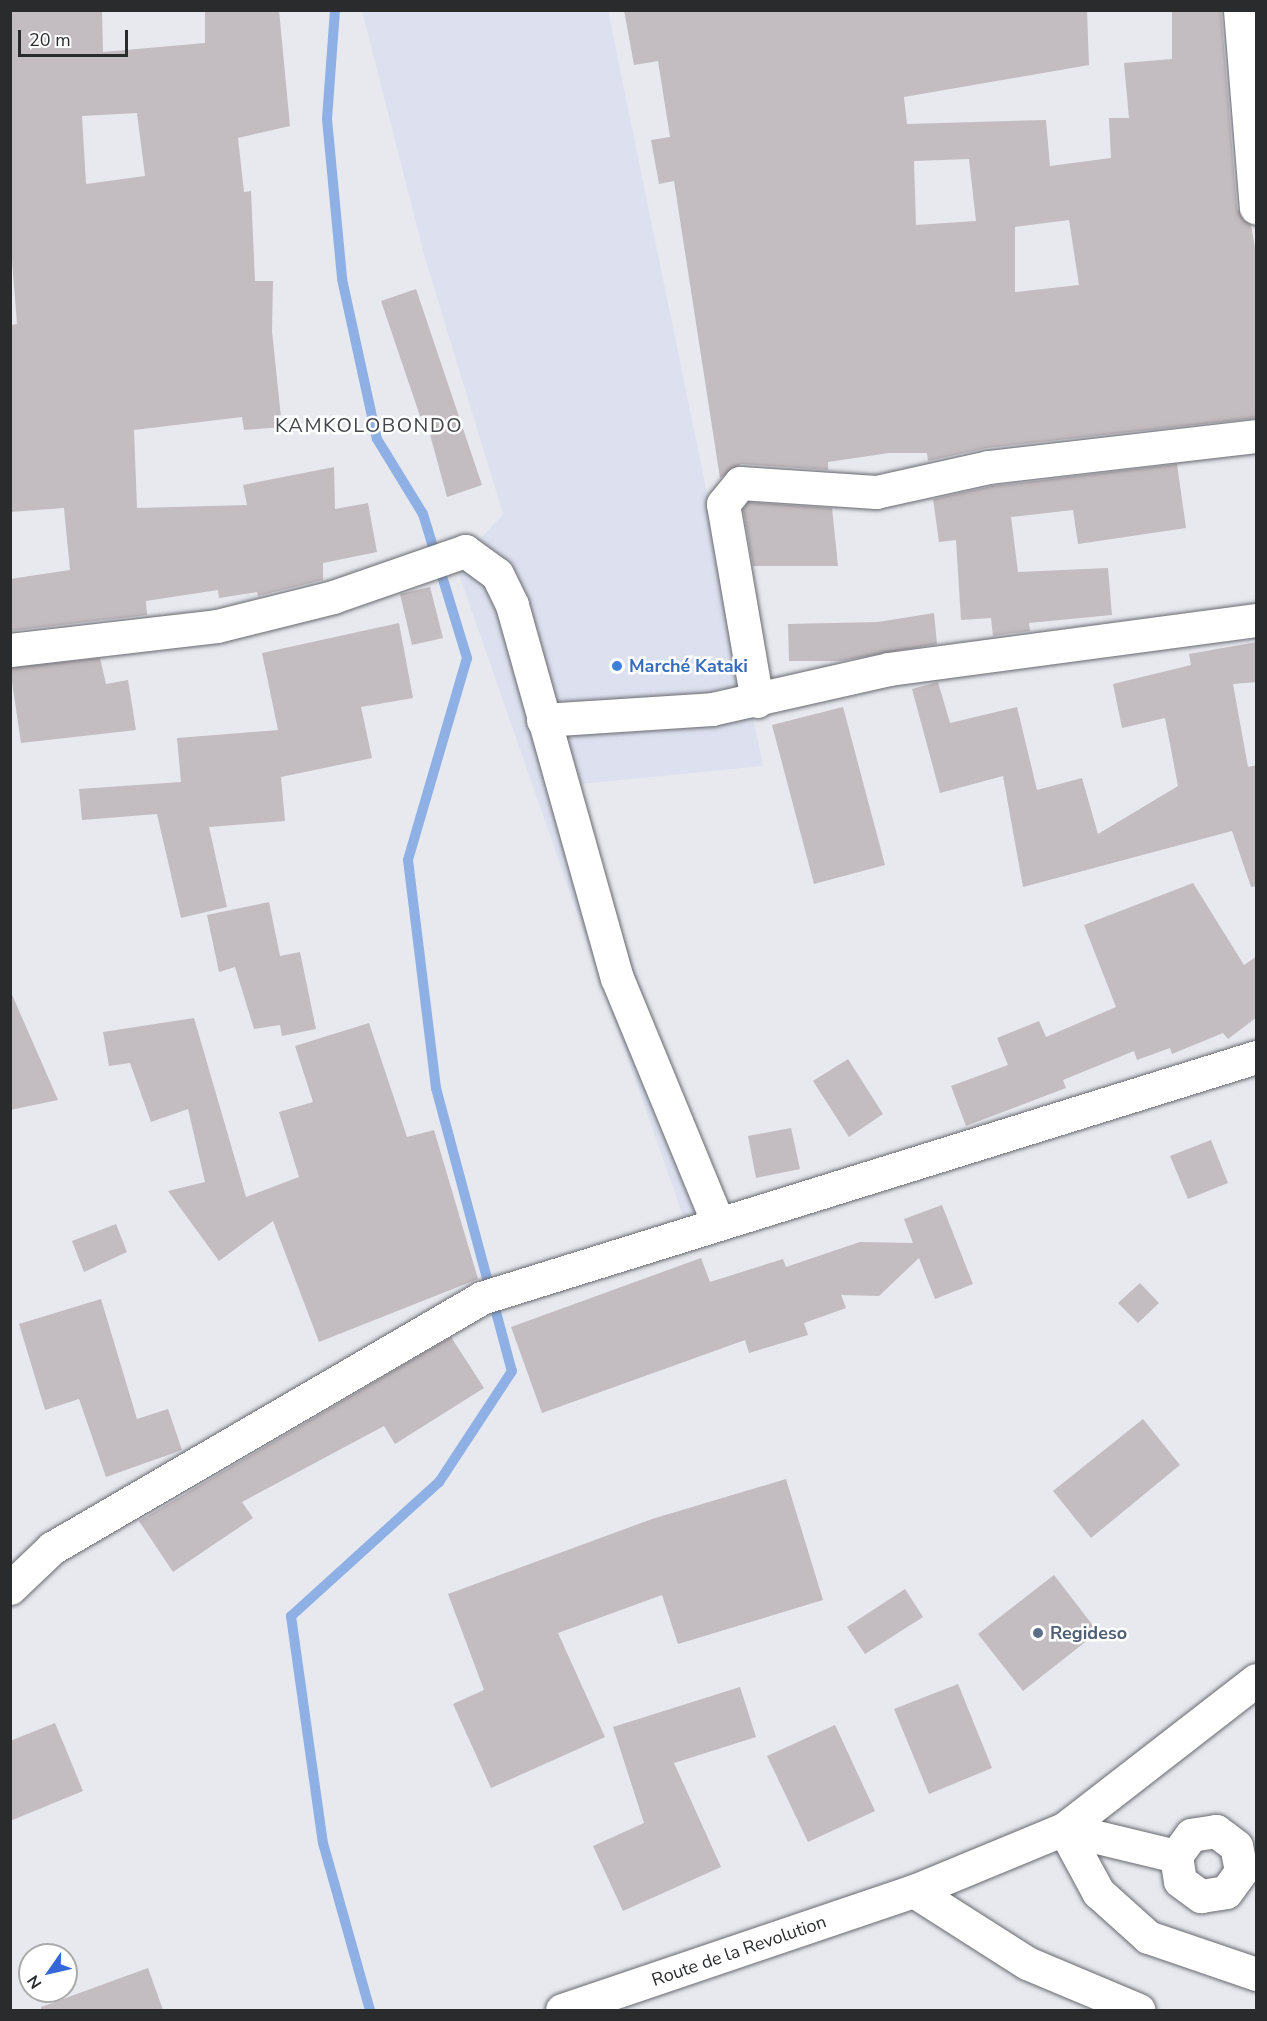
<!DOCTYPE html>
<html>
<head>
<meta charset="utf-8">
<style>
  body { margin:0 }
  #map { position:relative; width:1267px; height:2021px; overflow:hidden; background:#e7e9ef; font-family:"Nunito Sans",sans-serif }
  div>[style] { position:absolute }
  .built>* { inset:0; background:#dde1ef }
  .stream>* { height:10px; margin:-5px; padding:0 5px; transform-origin:5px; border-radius:5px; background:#8eb0e5 }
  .building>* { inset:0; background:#c3bcc0 }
  .roads { filter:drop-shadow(0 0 2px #68696f) drop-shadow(0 0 2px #68696f) }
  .minor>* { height:33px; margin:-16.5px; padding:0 16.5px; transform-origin:16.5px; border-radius:16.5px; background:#fff }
  .dots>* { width:16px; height:16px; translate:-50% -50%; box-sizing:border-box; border:3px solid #fff; border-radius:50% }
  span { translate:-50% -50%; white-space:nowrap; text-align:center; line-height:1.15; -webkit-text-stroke:5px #fff; paint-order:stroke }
  .shop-label { font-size:18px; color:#366cbe; font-weight:700 }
  .left { translate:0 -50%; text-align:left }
  .service-label { font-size:18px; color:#4e5e75; font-weight:700 }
  .street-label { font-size:18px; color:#2a2b2d }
  .neighbourhood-label { font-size:20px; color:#44464b; letter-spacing:1.5px }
  .frame { position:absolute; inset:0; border:12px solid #2a2b2d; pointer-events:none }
  .north { position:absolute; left:18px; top:1943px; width:60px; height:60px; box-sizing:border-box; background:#fff; border:2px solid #aaaaab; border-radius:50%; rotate:236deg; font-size:16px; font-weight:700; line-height:24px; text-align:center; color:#2a2b2d }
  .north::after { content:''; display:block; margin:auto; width:21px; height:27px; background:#3567d6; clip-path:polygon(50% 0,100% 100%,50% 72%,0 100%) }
  .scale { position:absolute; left:18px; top:30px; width:110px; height:27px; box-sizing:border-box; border:3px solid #2a2b2d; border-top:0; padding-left:8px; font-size:18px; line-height:21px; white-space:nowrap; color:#2a2b2d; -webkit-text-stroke:4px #fff; paint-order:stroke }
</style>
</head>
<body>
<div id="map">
  <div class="built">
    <i style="clip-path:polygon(362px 11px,608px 11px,763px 766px,571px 785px,718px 1209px,685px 1222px,456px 566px,503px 514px,425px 258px)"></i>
  </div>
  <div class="stream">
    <i style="left:335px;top:10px;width:109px;rotate:94.2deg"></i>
    <i style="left:327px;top:119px;width:161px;rotate:84.6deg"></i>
    <i style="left:342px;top:279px;width:164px;rotate:77.7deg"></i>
    <i style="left:377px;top:439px;width:88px;rotate:58.5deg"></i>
    <i style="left:423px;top:514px;width:151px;rotate:73deg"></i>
    <i style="left:467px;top:658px;width:210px;rotate:106.3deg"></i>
    <i style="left:408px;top:860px;width:230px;rotate:83deg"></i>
    <i style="left:436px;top:1088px;width:293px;rotate:75deg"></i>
    <i style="left:512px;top:1371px;width:133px;rotate:123.3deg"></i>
    <i style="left:439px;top:1482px;width:200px;rotate:137.8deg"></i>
    <i style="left:291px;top:1616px;width:229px;rotate:82deg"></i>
    <i style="left:323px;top:1843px;width:173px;rotate:74.3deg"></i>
  </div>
  <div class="building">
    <i style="clip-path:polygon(evenodd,10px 10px,102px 10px,103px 52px,205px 43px,205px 10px,279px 10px,290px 126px,238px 138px,244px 192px,251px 191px,255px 281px,273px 281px,272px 331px,282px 427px,244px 430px,242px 417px,134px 430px,137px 508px,247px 505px,243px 485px,334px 467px,335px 509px,368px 503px,377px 552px,323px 563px,323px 580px,258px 596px,257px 592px,219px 598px,218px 590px,146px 601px,147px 615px,10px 631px,10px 579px,70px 570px,64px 508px,10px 512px,10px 325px,17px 324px,10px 234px,10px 10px,137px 113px,145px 176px,86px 184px,82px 116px,137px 113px)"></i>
    <i style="clip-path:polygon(evenodd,624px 10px,1087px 10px,1089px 65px,904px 97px,907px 124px,1046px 120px,1050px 166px,1111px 158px,1109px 118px,1129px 118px,1124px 63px,1172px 59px,1172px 10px,1221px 10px,1237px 209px,1251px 225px,1257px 259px,1257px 418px,987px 448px,928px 461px,927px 453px,889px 453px,828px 462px,828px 470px,741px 464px,720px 478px,674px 181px,659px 184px,651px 140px,670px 137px,658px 61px,634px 65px,624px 10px,969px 159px,976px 221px,916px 225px,914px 161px,969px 159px,624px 10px,1069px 220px,1079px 285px,1015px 292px,1015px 227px,1069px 220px)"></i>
    <i style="clip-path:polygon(416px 289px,482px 485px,447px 497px,425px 416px,420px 416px,381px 301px)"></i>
    <i style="clip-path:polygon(1177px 464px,1186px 528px,1078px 544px,1073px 510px,1011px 517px,1018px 572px,1108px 568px,1112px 615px,1029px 623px,1030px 631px,993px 636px,991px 618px,961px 620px,956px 540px,939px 542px,933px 499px,992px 486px)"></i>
    <i style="clip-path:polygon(748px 502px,832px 508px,838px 566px,753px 566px,743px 509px)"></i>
    <i style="clip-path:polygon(430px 587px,443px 638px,412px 645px,400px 594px)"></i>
    <i style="clip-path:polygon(934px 613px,937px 644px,840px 661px,789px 661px,788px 624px,878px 622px)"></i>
    <i style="clip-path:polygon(399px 623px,413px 698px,361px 707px,372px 758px,281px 777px,285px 821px,209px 827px,227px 907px,181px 918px,157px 814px,82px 820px,79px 789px,181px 782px,177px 738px,278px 730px,262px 653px)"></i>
    <i style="clip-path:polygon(1257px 642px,1257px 682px,1233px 684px,1248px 767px,1257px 765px,1257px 886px,1251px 887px,1232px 831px,1023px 887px,1003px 776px,940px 793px,912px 689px,938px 682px,950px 723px,1017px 707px,1037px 790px,1082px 778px,1098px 834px,1178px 786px,1165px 718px,1122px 728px,1113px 684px,1191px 665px,1189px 654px)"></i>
    <i style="clip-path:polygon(100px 658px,106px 684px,128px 680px,136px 730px,21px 743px,10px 668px)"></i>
    <i style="clip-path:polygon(843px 707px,885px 865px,814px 884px,772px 725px)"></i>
    <i style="clip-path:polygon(1193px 883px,1244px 965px,1257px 956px,1257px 1017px,1228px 1039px,1223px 1033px,1172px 1054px,1170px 1048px,1137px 1060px,1134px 1051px,1063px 1080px,1066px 1088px,966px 1126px,951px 1086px,1008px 1065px,997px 1038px,1039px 1021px,1046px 1037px,1116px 1007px,1084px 925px)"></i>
    <i style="clip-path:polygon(269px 902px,280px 956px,300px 952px,316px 1029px,282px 1036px,280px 1025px,254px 1029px,235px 967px,219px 972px,207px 915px)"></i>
    <i style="clip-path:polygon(10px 990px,58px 1100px,10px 1110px)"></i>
    <i style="clip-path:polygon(194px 1018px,246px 1197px,299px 1177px,279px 1112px,313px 1102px,295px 1046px,369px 1023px,407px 1137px,434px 1130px,478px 1279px,319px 1342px,273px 1221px,219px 1261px,168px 1191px,205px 1182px,188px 1109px,151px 1122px,130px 1063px,109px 1066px,103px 1032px)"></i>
    <i style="clip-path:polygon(848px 1059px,883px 1114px,849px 1137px,813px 1081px)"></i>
    <i style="clip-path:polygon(791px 1128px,800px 1169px,756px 1178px,748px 1136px)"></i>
    <i style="clip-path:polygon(1211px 1140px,1228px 1183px,1188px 1199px,1170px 1156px)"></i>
    <i style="clip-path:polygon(942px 1205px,973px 1284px,935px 1299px,919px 1258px,879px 1296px,841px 1295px,846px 1308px,804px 1323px,808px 1335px,749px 1353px,745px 1340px,542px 1413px,511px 1327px,701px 1258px,710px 1282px,783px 1259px,786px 1267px,860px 1242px,913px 1243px,904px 1219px)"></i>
    <i style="clip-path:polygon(116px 1224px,127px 1252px,84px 1272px,72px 1241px)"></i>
    <i style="clip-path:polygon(1140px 1283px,1159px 1303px,1138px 1323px,1118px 1303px)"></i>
    <i style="clip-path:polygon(101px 1299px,137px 1419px,168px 1409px,182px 1450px,106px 1477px,79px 1399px,45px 1410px,19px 1324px)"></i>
    <i style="clip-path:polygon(451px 1337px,484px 1388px,395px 1444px,384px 1426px,242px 1502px,253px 1518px,173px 1572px,139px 1521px)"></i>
    <i style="clip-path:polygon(1143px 1419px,1180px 1465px,1091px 1538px,1053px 1491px)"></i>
    <i style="clip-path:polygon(786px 1479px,823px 1600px,678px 1644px,662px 1595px,558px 1633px,605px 1737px,491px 1788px,453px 1704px,484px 1690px,448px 1594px,652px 1519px)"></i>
    <i style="clip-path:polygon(1054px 1575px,1098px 1632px,1023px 1691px,978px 1634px)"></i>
    <i style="clip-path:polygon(905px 1589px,923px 1617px,865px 1654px,847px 1627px)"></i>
    <i style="clip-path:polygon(958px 1684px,992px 1768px,929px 1794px,894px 1709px)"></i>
    <i style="clip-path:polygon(740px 1687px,756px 1737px,674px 1763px,721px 1867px,623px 1911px,593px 1846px,644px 1823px,613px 1727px)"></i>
    <i style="clip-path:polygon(55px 1723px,83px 1791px,10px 1821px,10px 1741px)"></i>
    <i style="clip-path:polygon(835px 1725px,875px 1811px,808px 1842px,767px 1756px)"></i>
    <i style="clip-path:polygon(148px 1968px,163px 2010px,41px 2010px,41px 2007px)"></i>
  </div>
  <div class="roads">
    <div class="minor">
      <i style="left:1240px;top:10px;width:198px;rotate:85.4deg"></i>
      <i style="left:10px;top:650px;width:208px;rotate:-6.6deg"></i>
      <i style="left:217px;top:626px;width:120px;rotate:-14deg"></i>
      <i style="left:333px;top:597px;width:140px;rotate:-19.2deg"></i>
      <i style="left:465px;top:551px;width:39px;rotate:36deg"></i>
      <i style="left:497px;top:574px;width:34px;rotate:64deg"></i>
      <i style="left:512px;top:605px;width:387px;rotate:74.3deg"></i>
      <i style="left:617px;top:978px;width:265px;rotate:67.6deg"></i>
      <i style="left:757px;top:701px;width:200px;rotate:-99.8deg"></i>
      <i style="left:723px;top:504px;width:27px;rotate:-51deg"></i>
      <i style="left:740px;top:483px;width:136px;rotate:3.8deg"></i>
      <i style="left:876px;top:492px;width:116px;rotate:-12.5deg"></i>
      <i style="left:989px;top:467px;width:269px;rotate:-6.6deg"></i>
      <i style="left:543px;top:720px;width:169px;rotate:-3.7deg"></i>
      <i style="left:712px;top:709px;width:181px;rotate:-12.7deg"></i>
      <i style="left:889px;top:669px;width:370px;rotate:-7.6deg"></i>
      <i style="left:10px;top:1588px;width:58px;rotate:-43.6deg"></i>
      <i style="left:52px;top:1548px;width:497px;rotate:-30.2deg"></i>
      <i style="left:481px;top:1298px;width:812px;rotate:-17.27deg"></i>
      <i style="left:1064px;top:1829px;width:115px;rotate:13.6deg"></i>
      <i style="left:1176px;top:1856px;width:25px;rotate:81deg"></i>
      <i style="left:1180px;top:1881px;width:26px;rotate:36deg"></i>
      <i style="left:1201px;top:1896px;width:25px;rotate:-9deg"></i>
      <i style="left:1226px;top:1892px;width:26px;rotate:-54deg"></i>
      <i style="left:1241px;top:1871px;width:25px;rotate:-101deg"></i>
      <i style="left:1236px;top:1846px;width:25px;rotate:-143deg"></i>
      <i style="left:1216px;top:1831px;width:25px;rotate:171deg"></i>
      <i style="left:1191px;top:1835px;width:26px;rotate:126deg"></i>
      <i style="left:1064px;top:1829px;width:72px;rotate:61.6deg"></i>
      <i style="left:1098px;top:1892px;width:67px;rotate:42deg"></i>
      <i style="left:1148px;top:1937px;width:114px;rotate:18.9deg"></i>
      <i style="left:914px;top:1891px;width:134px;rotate:32.5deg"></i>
      <i style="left:1027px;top:1963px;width:121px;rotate:22.8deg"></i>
      <i style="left:562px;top:2010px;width:372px;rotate:-18.7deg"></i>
      <i style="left:914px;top:1891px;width:162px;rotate:-22.5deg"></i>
      <i style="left:1064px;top:1829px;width:243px;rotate:-37.8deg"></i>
    </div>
  </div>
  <div class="dots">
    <i style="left:617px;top:666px;background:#3f7fe0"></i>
    <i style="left:1038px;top:1633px;background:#5c6f8a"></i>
  </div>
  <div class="shop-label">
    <span class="left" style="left:629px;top:666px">Marché Kataki</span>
  </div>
  <div class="service-label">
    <span class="left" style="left:1050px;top:1633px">Regideso</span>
  </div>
  <div class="street-label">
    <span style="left:739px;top:1951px;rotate:-19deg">Route de la Revolution</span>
  </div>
  <div class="neighbourhood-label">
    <span style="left:369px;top:425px">KAMKOLOBONDO</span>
  </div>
  <div class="frame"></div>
  <div class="north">N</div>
  <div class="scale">20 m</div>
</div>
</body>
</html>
